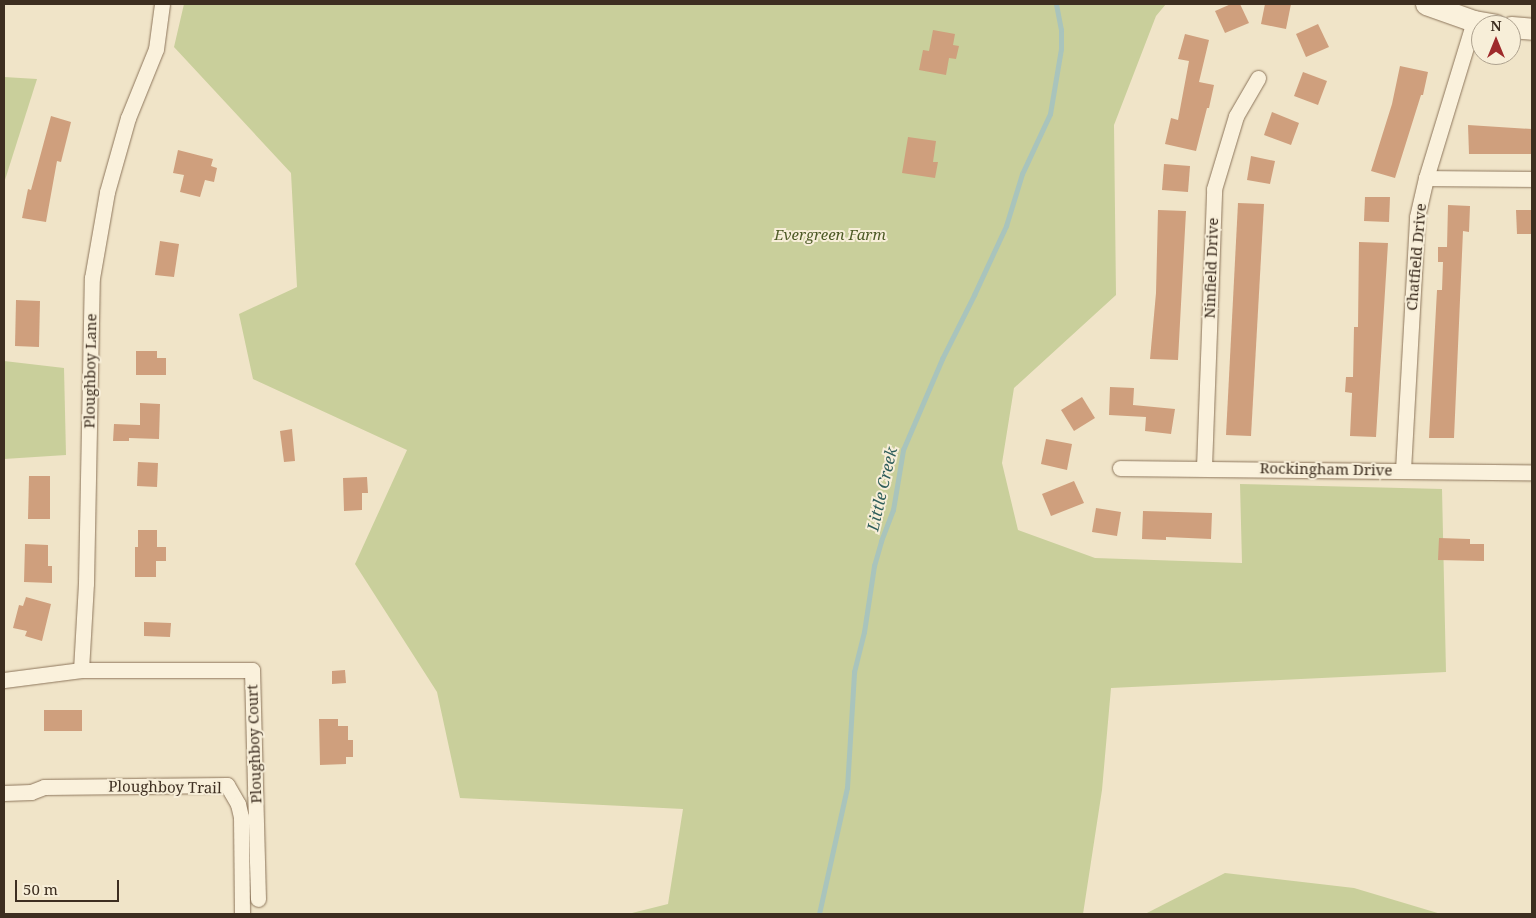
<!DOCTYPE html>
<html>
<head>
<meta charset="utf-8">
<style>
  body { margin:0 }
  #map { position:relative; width:1536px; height:918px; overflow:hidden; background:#f0e4c8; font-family:"Noto Serif",serif }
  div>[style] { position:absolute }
  .green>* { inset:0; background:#c9cf9b }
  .stream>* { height:4.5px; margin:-2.25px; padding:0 2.25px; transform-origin:2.25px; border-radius:2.25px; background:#a9c4bc }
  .building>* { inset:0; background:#cf9f7d }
  .roads { filter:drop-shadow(0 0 1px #8d765c) drop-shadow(0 0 1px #8d765c) }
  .street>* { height:15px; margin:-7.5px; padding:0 7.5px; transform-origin:7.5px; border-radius:7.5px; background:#faf1dc }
  .secondary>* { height:21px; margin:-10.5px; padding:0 10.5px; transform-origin:10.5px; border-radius:10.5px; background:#faf1dc }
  span { translate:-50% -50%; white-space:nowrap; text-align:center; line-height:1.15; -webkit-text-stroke:4px #f7eed8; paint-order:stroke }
  .park-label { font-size:15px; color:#4d5a26; font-style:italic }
  .street-label { font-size:15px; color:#3d2e20 }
  .water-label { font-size:16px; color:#2f5d5a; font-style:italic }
  .frame { position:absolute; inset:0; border:5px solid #3d2e20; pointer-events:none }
  .north { position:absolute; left:1471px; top:15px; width:50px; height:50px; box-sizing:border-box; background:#f7eed8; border:1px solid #ada18e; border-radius:50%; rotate:0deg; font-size:14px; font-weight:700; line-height:20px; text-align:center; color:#3d2e20 }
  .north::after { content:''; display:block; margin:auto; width:18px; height:22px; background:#9e2a2b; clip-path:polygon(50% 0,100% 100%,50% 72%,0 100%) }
  .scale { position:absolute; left:15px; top:880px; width:104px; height:22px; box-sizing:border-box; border:2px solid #3d2e20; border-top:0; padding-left:6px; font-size:15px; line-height:18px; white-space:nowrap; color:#3d2e20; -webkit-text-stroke:4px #f7eed8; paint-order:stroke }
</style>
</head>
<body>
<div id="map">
  <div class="green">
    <i style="clip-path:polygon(184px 4px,1166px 4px,1156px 16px,1114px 125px,1116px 295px,1014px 388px,1002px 463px,1018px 530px,1095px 558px,1242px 563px,1240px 484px,1442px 489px,1446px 672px,1111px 688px,1102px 790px,1083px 914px,628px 914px,668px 904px,683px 809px,460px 798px,437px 692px,355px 564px,407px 450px,253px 379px,239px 314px,297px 287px,291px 173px,174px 47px)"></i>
    <i style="clip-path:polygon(4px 77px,37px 79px,4px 183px)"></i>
    <i style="clip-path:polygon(4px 361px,64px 368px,66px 455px,4px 459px)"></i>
    <i style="clip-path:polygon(1225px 873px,1354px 888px,1441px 914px,1145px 914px)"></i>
  </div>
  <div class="stream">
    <i style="left:819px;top:914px;width:129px;rotate:-77.5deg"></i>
    <i style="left:847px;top:788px;width:116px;rotate:-86.5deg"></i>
    <i style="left:854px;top:672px;width:41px;rotate:-76deg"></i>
    <i style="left:864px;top:632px;width:67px;rotate:-81.4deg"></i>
    <i style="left:874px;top:566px;width:26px;rotate:-74deg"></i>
    <i style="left:881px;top:541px;width:33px;rotate:-69deg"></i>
    <i style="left:893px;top:510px;width:61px;rotate:-80.5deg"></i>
    <i style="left:903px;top:450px;width:99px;rotate:-66.8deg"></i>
    <i style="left:942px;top:359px;width:72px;rotate:-63.4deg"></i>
    <i style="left:974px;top:295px;width:76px;rotate:-65.1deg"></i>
    <i style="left:1006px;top:226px;width:54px;rotate:-72.9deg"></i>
    <i style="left:1022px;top:174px;width:66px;rotate:-65deg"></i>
    <i style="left:1050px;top:114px;width:66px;rotate:-80.4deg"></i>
    <i style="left:1061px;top:49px;width:19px;rotate:-90deg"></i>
    <i style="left:1061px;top:30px;width:26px;rotate:-101deg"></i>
  </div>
  <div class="building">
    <i style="clip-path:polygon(1231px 4px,1240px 4px,1249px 23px,1225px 33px,1215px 11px)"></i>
    <i style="clip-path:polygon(1265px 4px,1291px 4px,1286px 29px,1261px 24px)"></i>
    <i style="clip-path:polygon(1318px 24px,1329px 47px,1306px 57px,1296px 34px)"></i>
    <i style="clip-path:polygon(933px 30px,955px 34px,953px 45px,959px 46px,956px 59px,949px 58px,946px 75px,919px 70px,923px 50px,929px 51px)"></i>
    <i style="clip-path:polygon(1185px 34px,1209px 40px,1199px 82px,1214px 85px,1209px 108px,1207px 108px,1196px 151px,1165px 144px,1171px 118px,1178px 120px,1189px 61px,1178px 59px)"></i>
    <i style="clip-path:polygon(1400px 66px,1428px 72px,1423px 95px,1421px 95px,1395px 178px,1371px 171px,1392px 104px)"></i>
    <i style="clip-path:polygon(1303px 72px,1327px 81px,1318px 105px,1294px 96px)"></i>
    <i style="clip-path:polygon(1272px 112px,1299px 123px,1291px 145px,1264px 135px)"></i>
    <i style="clip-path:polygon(51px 116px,71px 122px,61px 162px,57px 161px,46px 222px,22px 218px,28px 189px,31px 190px)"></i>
    <i style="clip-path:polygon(1468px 125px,1532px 129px,1532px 154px,1469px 154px)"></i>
    <i style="clip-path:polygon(908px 137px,936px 141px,933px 162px,938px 162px,935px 178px,902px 173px)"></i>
    <i style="clip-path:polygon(178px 150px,213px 159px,211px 166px,217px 168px,214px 182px,205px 180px,200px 197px,180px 192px,184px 175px,173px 173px)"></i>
    <i style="clip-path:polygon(1251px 156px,1275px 161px,1270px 184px,1247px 180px)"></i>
    <i style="clip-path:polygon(1164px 164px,1190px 166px,1188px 192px,1162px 190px)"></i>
    <i style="clip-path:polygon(1365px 197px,1390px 197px,1389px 222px,1364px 221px)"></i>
    <i style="clip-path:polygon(1238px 203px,1264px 204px,1251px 436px,1226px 435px)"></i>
    <i style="clip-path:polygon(1448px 205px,1470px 206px,1469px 232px,1463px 231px,1454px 438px,1429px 438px,1437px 290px,1442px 290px,1443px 262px,1438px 262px,1438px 247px,1447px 247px)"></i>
    <i style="clip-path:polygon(1158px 210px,1186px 211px,1178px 360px,1150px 359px,1156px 293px)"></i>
    <i style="clip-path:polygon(1516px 210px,1532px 210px,1532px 234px,1517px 234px)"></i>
    <i style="clip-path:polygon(160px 241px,179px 244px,174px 277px,155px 275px)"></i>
    <i style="clip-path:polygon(1359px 242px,1388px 243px,1376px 437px,1350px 436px,1352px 393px,1345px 392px,1346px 377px,1353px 377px,1354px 327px,1358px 327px)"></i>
    <i style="clip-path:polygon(16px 300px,40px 301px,39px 347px,15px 346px)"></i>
    <i style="clip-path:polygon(136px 351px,157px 351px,157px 358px,166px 358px,166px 375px,136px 375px)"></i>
    <i style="clip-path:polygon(1110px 387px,1134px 388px,1133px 405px,1175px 409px,1171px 434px,1145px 431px,1146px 417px,1109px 415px)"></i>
    <i style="clip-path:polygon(1082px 397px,1095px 418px,1074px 431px,1061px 410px)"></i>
    <i style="clip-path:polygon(140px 403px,160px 404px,159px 439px,129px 438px,129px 441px,113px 441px,114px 424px,140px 425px)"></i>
    <i style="clip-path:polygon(292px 429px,295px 461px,284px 462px,280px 431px)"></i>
    <i style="clip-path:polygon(1046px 439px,1072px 444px,1067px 470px,1041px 464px)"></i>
    <i style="clip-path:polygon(138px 462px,158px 463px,157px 487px,137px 486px)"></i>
    <i style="clip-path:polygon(29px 476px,50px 476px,50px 519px,28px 519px)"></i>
    <i style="clip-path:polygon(367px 477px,368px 493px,362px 493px,362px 510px,344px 511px,343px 478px)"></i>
    <i style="clip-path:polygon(1074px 481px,1084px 503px,1051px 516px,1042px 494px)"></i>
    <i style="clip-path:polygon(1096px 508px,1121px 512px,1117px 536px,1092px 532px)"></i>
    <i style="clip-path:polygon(1143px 511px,1212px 513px,1211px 539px,1166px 537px,1166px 540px,1142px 539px)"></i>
    <i style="clip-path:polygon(138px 530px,157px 530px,157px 547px,166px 547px,166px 561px,156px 561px,156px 577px,135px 577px,135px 547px,138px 547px)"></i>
    <i style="clip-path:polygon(1439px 538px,1470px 539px,1470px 544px,1484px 544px,1484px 561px,1438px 560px)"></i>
    <i style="clip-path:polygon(25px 544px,48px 545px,48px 566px,52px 566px,52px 583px,24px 582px)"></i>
    <i style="clip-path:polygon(26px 597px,51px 604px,42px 641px,25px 636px,27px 631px,13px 628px,19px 605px,23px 606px)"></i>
    <i style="clip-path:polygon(144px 622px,171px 623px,170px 637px,144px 636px)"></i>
    <i style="clip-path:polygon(345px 670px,346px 683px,332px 684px,332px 671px)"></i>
    <i style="clip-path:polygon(44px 710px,82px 710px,82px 731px,44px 731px)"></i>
    <i style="clip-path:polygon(319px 719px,338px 719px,338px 726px,348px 726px,348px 740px,353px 740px,353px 757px,346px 757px,346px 764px,320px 765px)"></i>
  </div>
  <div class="roads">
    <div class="street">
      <i style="left:1426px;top:178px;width:106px;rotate:0.5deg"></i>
      <i style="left:1204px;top:467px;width:278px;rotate:-87.9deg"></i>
      <i style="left:1214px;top:189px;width:76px;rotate:-73.2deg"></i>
      <i style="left:1236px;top:116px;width:44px;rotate:-59.9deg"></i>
      <i style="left:1120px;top:468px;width:412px;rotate:0.6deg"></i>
      <i style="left:1403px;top:470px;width:253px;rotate:-86.8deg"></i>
      <i style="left:1417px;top:217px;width:40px;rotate:-77deg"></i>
      <i style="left:1426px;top:178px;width:164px;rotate:-73deg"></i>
      <i style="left:81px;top:670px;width:87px;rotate:-86.7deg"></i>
      <i style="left:86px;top:583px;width:305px;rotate:-88.9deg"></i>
      <i style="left:92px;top:278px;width:87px;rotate:-80.1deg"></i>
      <i style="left:107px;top:192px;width:77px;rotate:-74.2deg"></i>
      <i style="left:128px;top:118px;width:74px;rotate:-67.9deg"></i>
      <i style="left:156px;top:49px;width:45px;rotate:-82.4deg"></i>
      <i style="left:4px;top:680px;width:78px;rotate:-7.4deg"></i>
      <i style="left:81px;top:670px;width:171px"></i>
      <i style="left:252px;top:670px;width:229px;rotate:88.5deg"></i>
      <i style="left:4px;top:793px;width:27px;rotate:-2deg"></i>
      <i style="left:31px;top:792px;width:14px;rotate:-21deg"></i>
      <i style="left:44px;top:787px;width:183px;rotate:-0.6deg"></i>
      <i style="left:227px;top:785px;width:22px;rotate:60deg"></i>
      <i style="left:238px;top:804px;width:13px;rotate:77deg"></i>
      <i style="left:241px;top:817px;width:97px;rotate:89.4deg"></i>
    </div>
    <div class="secondary">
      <i style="left:1426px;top:4px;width:51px;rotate:19.5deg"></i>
      <i style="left:1474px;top:21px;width:22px;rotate:10deg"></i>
      <i style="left:1511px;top:27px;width:21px;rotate:5deg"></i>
    </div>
  </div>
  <div class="park-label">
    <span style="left:830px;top:235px">Evergreen Farm</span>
  </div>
  <div class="street-label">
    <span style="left:1416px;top:257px;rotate:-85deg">Chatfield Drive</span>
    <span style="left:1211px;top:268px;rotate:-88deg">Ninfield Drive</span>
    <span style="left:90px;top:371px;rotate:-89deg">Ploughboy Lane</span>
    <span style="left:1326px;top:469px;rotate:1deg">Rockingham Drive</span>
    <span style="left:254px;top:744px;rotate:-92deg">Ploughboy Court</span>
    <span style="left:165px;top:787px;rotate:1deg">Ploughboy Trail</span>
  </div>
  <div class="water-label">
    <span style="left:882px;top:489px;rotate:-77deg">Little Creek</span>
  </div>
  <div class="frame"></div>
  <div class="north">N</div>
  <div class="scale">50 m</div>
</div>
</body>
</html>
